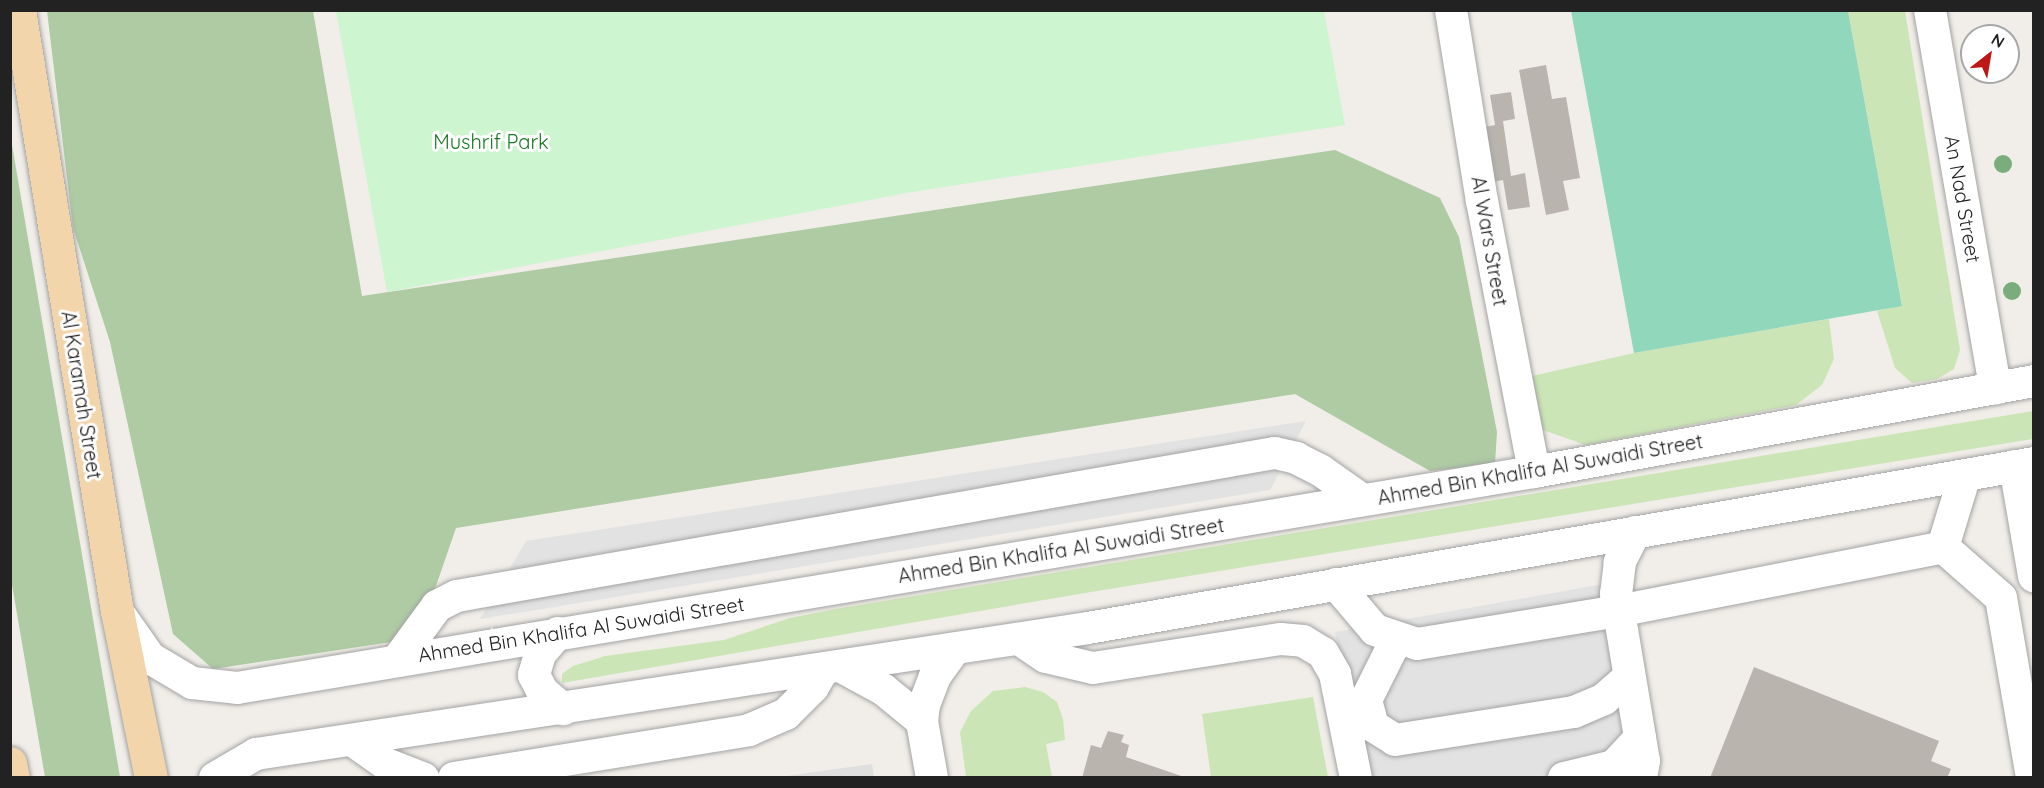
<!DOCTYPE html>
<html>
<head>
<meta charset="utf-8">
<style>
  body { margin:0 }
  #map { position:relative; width:2044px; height:788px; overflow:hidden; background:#f1eee9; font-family:Quicksand,sans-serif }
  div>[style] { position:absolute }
  .residential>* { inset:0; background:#e0dfdf }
  .grass>* { inset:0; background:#cce5b6 }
  .forest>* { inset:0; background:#aecba3 }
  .park>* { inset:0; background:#cdf5d0 }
  .pitch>* { inset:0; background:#91d7bc }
  .parking>* { inset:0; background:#e2e2e2 }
  .building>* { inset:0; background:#bab4af }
  .roads { filter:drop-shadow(0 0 2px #a3a3a3) drop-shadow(0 0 2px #a3a3a3) }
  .minor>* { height:32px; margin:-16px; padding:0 16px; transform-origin:16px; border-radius:16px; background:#fff }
  .major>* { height:33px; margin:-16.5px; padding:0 16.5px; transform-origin:16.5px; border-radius:16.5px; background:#f3d5ac }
  .trees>* { width:18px; height:18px; margin:-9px; border-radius:50%; background:#7aad7b }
  span { translate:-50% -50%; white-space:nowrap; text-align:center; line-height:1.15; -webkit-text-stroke:6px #fff; paint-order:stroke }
  .park-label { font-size:20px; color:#187721 }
  .street-label { font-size:20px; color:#222 }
  .frame { position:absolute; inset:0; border:12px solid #222; pointer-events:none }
  .north { position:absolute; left:1960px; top:24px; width:60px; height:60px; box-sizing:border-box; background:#fff; border:2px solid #a7a7a7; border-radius:50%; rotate:31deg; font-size:16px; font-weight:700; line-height:24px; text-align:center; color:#222 }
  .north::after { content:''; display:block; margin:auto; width:21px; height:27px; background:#bd1716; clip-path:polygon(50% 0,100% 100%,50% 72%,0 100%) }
</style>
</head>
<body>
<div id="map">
  <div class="residential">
    <i style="clip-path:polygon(872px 764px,874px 777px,779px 777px)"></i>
  </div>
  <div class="grass">
    <i style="clip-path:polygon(1848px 11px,1905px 11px,1960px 350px,1954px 369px,1937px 379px,1912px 383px,1895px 368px,1877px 311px,1902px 305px)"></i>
    <i style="clip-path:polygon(1829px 319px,1834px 359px,1822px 385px,1796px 405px,1586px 445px,1543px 430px,1532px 376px,1634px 353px)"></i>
    <i style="clip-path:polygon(2033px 411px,2033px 439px,1085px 593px,562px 683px,562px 674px,573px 666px,605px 656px,724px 640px,790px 618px,835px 609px)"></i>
    <i style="clip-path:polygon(1025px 687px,1043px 692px,1057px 702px,1063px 719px,1065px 740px,1046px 744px,1052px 777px,966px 777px,960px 732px,971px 711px,993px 691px)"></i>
    <i style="clip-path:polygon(1313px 697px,1328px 777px,1211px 777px,1202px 714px)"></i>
  </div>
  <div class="forest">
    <i style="clip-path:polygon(47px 11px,313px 11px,362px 296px,1335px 150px,1440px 198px,1459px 237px,1497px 432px,1495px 464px,1430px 471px,1295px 394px,456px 528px,418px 638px,213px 669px,173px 634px,110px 342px,73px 228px)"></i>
    <i style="clip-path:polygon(11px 139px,120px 777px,45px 777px,11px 579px)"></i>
  </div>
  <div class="park">
    <i style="clip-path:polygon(336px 11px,1324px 11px,1345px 125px,912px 192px,387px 292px)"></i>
  </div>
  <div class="pitch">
    <i style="clip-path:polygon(1571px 11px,1848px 11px,1902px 306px,1634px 353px)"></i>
  </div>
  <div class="parking">
    <i style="clip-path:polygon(1306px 421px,1270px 490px,480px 619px,526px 541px)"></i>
    <i style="clip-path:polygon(1603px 584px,1649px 777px,1361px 777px,1335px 632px)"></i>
  </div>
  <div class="building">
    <i style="clip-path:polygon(1546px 65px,1552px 99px,1566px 97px,1580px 178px,1563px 181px,1569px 210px,1546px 215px,1519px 70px)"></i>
    <i style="clip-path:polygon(1511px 92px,1515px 119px,1503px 121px,1511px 176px,1525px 173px,1530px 207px,1508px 210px,1503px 180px,1493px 182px,1485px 127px,1495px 125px,1490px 95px)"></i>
    <i style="clip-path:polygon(1754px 667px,1939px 741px,1931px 761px,1951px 769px,1947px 778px,1710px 778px)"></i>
    <i style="clip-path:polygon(1108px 731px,1124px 735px,1121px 742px,1129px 745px,1126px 757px,1187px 778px,1082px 778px,1091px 745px,1101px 748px)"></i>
  </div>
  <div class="roads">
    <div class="minor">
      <i style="left:1451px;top:10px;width:193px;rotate:80.8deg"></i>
      <i style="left:1482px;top:201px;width:276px;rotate:79.1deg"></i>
      <i style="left:1930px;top:10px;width:384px;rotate:80.2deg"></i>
      <i style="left:2015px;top:466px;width:112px;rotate:80.2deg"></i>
      <i style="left:1635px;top:532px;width:34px;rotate:117deg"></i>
      <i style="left:1620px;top:562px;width:32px;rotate:97deg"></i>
      <i style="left:1616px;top:594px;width:169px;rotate:80.5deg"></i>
      <i style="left:1644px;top:761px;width:17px;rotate:100deg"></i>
      <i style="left:1943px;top:547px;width:77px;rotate:41.3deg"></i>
      <i style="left:2001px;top:598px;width:183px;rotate:80.2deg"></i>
      <i style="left:1943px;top:547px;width:75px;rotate:-73deg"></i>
      <i style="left:1336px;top:584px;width:60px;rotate:49.7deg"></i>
      <i style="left:1375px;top:630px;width:44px;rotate:18.4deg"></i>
      <i style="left:1417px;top:644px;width:204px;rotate:-9.3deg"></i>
      <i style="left:1618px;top:611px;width:331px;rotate:-11.1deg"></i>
      <i style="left:117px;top:611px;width:57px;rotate:54.9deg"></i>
      <i style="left:150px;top:658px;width:49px;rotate:30.8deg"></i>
      <i style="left:192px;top:683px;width:45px;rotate:6.3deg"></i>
      <i style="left:237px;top:688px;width:1315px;rotate:-9.46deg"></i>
      <i style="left:1534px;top:472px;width:508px;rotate:-10.31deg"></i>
      <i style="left:558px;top:633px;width:28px;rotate:131deg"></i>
      <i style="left:540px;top:654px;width:22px;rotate:106deg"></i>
      <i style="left:534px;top:675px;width:18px;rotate:63deg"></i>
      <i style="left:542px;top:691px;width:28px;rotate:41deg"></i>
      <i style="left:1019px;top:639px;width:32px;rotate:34deg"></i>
      <i style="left:1046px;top:657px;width:48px;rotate:13.2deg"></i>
      <i style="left:1093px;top:668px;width:190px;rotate:-8.8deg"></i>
      <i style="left:1281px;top:639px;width:22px;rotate:5deg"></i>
      <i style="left:1303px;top:641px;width:23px;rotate:31deg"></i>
      <i style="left:1323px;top:653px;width:24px;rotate:60deg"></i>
      <i style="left:1335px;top:674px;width:106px;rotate:78.6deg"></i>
      <i style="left:1396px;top:640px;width:67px;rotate:116.6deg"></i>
      <i style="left:1366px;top:700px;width:27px;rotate:75deg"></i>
      <i style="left:1373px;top:726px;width:26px;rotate:32deg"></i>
      <i style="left:1395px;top:740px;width:181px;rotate:-8.9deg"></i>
      <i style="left:1574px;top:712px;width:33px;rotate:-23deg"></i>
      <i style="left:1604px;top:699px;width:33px;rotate:-41deg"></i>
      <i style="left:399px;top:658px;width:64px;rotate:-53.8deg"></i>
      <i style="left:437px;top:606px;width:22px;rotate:-27deg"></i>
      <i style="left:457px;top:596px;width:830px;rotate:-9.92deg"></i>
      <i style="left:1275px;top:453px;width:22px;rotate:13deg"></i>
      <i style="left:1296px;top:458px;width:27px;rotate:27deg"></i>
      <i style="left:1320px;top:470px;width:50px;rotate:35.3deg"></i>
      <i style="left:842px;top:667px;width:48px;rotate:28.7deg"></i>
      <i style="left:884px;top:690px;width:49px;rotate:39.2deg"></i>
      <i style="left:352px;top:740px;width:42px;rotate:35.2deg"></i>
      <i style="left:386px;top:764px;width:40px;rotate:21deg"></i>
      <i style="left:215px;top:778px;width:48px;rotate:-30.3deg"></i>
      <i style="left:256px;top:754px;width:841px;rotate:-8.61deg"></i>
      <i style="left:1088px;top:628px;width:960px;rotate:-9.89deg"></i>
      <i style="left:454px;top:778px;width:299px;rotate:-9.2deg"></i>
      <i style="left:749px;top:730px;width:40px;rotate:-23.4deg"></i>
      <i style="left:786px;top:714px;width:38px;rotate:-45deg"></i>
      <i style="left:813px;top:687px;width:20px;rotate:-60deg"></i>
      <i style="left:932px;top:778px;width:58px;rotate:-100deg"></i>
      <i style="left:922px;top:721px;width:16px;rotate:-83deg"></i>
      <i style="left:924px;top:705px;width:31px;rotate:-69deg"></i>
      <i style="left:935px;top:676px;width:32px;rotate:-54deg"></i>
      <i style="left:1564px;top:778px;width:51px;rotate:-13.5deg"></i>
      <i style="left:1614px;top:766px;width:38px;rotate:-47deg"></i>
    </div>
    <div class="major">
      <i style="left:19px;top:10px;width:609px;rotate:80.74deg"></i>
      <i style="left:117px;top:611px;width:170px;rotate:78.5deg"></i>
      <i style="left:10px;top:763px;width:15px;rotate:79deg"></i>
    </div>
  </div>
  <div class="trees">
    <i style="left:2003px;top:164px"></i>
    <i style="left:2012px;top:291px"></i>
  </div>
  <div class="park-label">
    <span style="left:491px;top:141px">Mushrif Park</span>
  </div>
  <div class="street-label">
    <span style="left:1963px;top:199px;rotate:80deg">An Nad Street</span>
    <span style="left:1490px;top:241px;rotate:80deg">Al Wars Street</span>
    <span style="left:82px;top:395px;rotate:81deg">Al Karamah Street</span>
    <span style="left:1540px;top:469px;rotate:-10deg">Ahmed Bin Khalifa Al Suwaidi Street</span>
    <span style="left:1061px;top:550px;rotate:-9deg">Ahmed Bin Khalifa Al Suwaidi Street</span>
    <span style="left:581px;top:629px;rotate:-9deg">Ahmed Bin Khalifa Al Suwaidi Street</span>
  </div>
  <div class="frame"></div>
  <div class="north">N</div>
</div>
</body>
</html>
